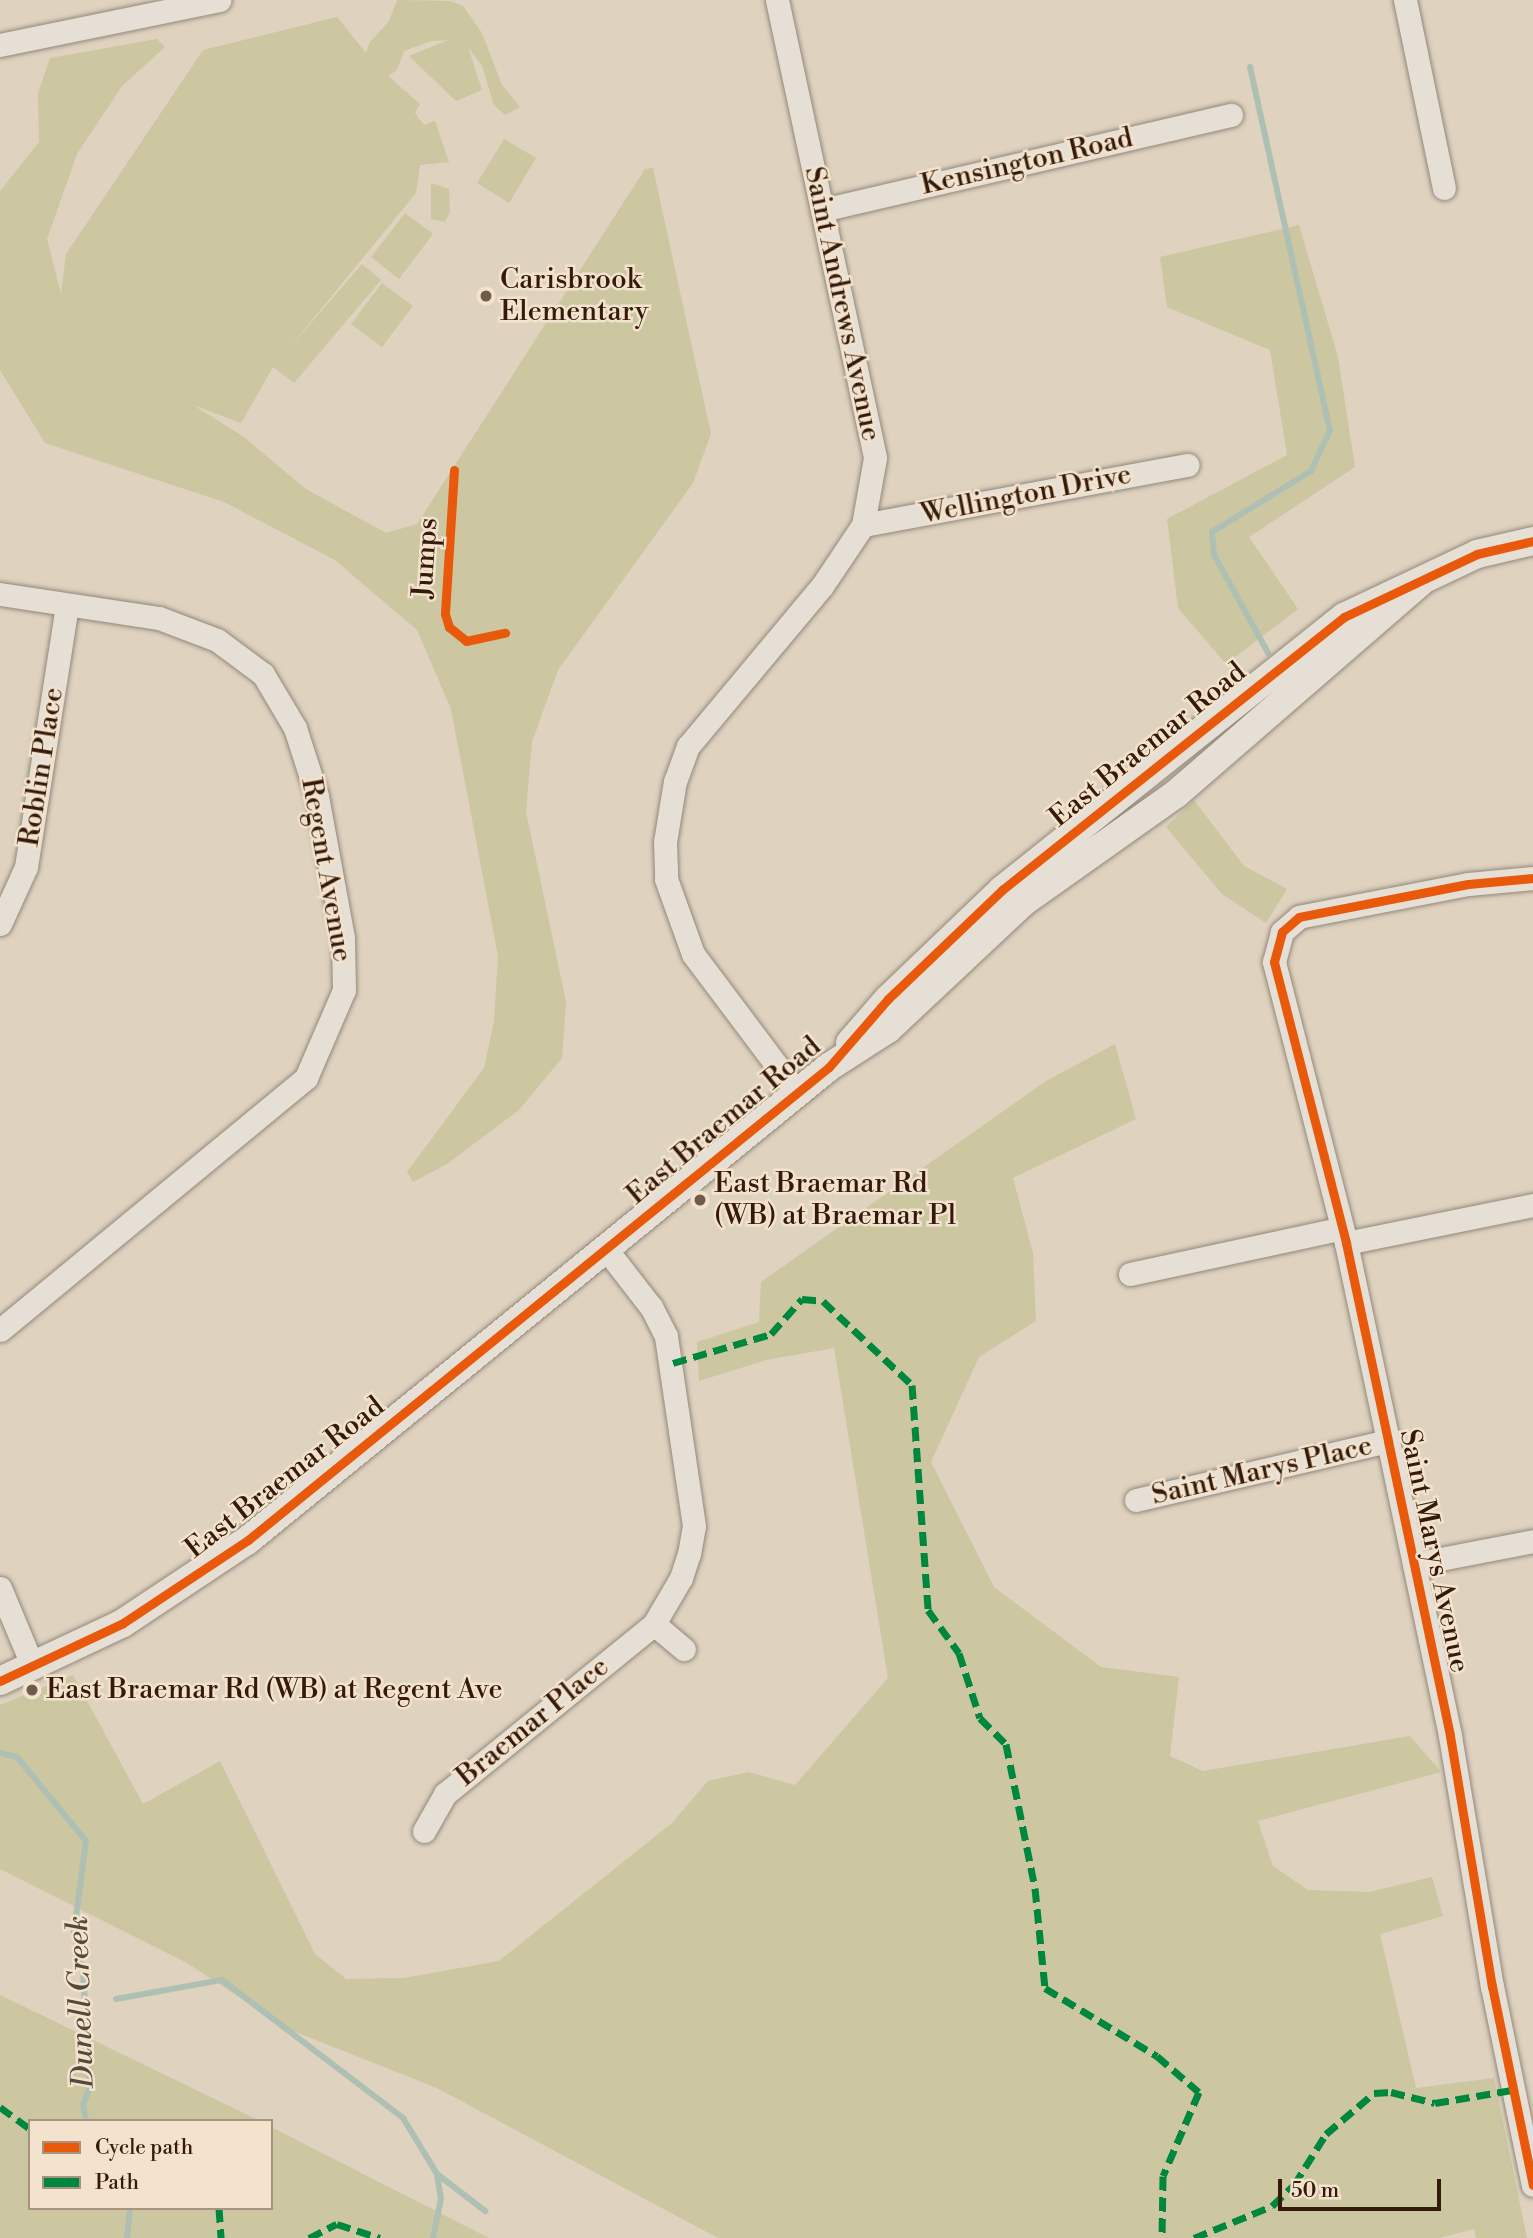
<!DOCTYPE html>
<html>
<head>
<meta charset="utf-8">
<style>
  body { margin:0 }
  #map { position:relative; width:1533px; height:2238px; overflow:hidden; background:#dfd2bf; font-family:"Libre Bodoni",serif }
  div>[style] { position:absolute }
  .green>* { inset:0; background:#ccc6a1 }
  .stream>* { height:6px; margin:-3px; padding:0 3px; transform-origin:3px; border-radius:3px; background:#aec0b3 }
  .roads { filter:drop-shadow(0 0 2px #93887b) drop-shadow(0 0 2px #93887b) }
  .minor>* { height:23px; margin:-11.5px; padding:0 11.5px; transform-origin:11.5px; border-radius:11.5px; background:#e6dfd5 }
  .tertiary>* { height:28px; margin:-14px; padding:0 14px; transform-origin:14px; border-radius:14px; background:#e6dfd5 }
  .quiet>* { height:7px; margin-top:-3.5px; transform-origin:0; background:repeating-linear-gradient(90deg,#00873e 0 14px,transparent 0 21px) }
  .cycleway>* { height:9px; margin:-4.5px; padding:0 4.5px; transform-origin:4.5px; border-radius:4.5px; background:#e8590c }
  .dots>* { width:19px; height:19px; translate:-50% -50%; box-sizing:border-box; border:4px solid #f3e3cd; border-radius:50% }
  span { translate:-50% -50%; white-space:nowrap; text-align:center; line-height:1.15; -webkit-text-stroke:5px #f3e3cd; paint-order:stroke }
  .street-label { font-size:28px; color:#351a0b }
  .poi-label { font-size:28px; color:#351a0b }
  .left { translate:0 -50%; text-align:left }
  .water-label { font-size:30px; color:#53493c; font-style:italic }
  .legend { position:absolute; left:28px; top:2119px; width:245px; height:91px; box-sizing:border-box; background:#f3e3cd; border:2px solid #a7937f; margin:0; padding:9px 12px; list-style:none; font-size:21px; color:#351a0b }
  .legend li { display:flex; align-items:center; gap:14px; height:35px }
  .legend b { width:35px; border:2px solid #a7937f }
  .scale { position:absolute; left:1278px; top:2179px; width:163px; height:32px; box-sizing:border-box; border:4px solid #351a0b; border-top:0; padding-left:9px; font-size:21px; line-height:24px; white-space:nowrap; color:#351a0b; -webkit-text-stroke:5px #f3e3cd; paint-order:stroke }
</style>
</head>
<body>
<div id="map">
  <div class="green">
    <i style="clip-path:polygon(397px 0,451px 1px,463px 6px,482px 33px,502px 85px,520px 107px,505px 115px,494px 105px,482px 66px,468px 47px,482px 90px,456px 101px,409px 56px,448px 40px,431px 41px,404px 51px,397px 70px,388px 76px,420px 104px,415px 113px,424px 125px,435px 121px,449px 162px,420px 165px,416px 193px,286px 352px,362px 264px,381px 280px,294px 383px,273px 367px,241px 423px,193px 405px,244px 437px,306px 489px,386px 533px,417px 524px,645px 169px,653px 168px,711px 434px,693px 483px,558px 670px,532px 742px,526px 812px,566px 1002px,562px 1058px,519px 1110px,447px 1164px,413px 1182px,407px 1172px,484px 1068px,494px 1022px,498px 956px,451px 709px,417px 630px,335px 560px,224px 502px,45px 443px,0 370px,0 191px,39px 142px,38px 93px,50px 58px,157px 39px,165px 47px,122px 86px,77px 154px,47px 239px,61px 294px,66px 254px,203px 50px,337px 17px,366px 53px,370px 42px,389px 21px)"></i>
    <i style="clip-path:polygon(504px 139px,536px 158px,509px 203px,477px 183px)"></i>
    <i style="clip-path:polygon(431px 183px,449px 189px,450px 212px,445px 222px,431px 219px)"></i>
    <i style="clip-path:polygon(405px 213px,433px 234px,399px 279px,371px 257px)"></i>
    <i style="clip-path:polygon(1299px 225px,1338px 357px,1355px 467px,1249px 537px,1298px 609px,1226px 664px,1178px 608px,1167px 519px,1287px 455px,1270px 350px,1167px 307px,1160px 257px)"></i>
    <i style="clip-path:polygon(382px 283px,413px 306px,382px 347px,351px 324px)"></i>
    <i style="clip-path:polygon(1194px 800px,1244px 866px,1287px 889px,1266px 923px,1222px 894px,1166px 827px)"></i>
    <i style="clip-path:polygon(1115px 1044px,1136px 1119px,1013px 1178px,1033px 1253px,1036px 1321px,979px 1357px,931px 1462px,994px 1587px,1101px 1667px,1179px 1677px,1170px 1756px,1203px 1771px,1410px 1736px,1441px 1772px,1258px 1821px,1273px 1866px,1308px 1890px,1369px 1892px,1432px 1877px,1443px 1916px,1380px 1934px,1416px 2088px,1494px 2078px,1527px 2238px,1476px 2238px,1474px 2229px,1439px 2238px,718px 2238px,437px 2088px,288px 2029px,187px 1963px,0 1869px,0 1705px,73px 1675px,143px 1804px,220px 1761px,315px 1954px,346px 1979px,404px 1978px,499px 1961px,672px 1823px,708px 1781px,749px 1772px,795px 1785px,888px 1678px,834px 1348px,766px 1360px,699px 1381px,697px 1342px,759px 1322px,761px 1282px,1046px 1081px)"></i>
    <i style="clip-path:polygon(0 1995px,260px 2121px,30px 2121px,30px 2208px,271px 2208px,271px 2127px,489px 2238px,0 2238px)"></i>
  </div>
  <div class="stream">
    <i style="left:1250px;top:67px;width:372px;rotate:77.6deg"></i>
    <i style="left:1330px;top:430px;width:45px;rotate:114.9deg"></i>
    <i style="left:1311px;top:471px;width:116px;rotate:148.4deg"></i>
    <i style="left:1212px;top:532px;width:23px;rotate:85deg"></i>
    <i style="left:1214px;top:555px;width:112px;rotate:61.1deg"></i>
    <i style="left:0;top:1753px;width:17px;rotate:13deg"></i>
    <i style="left:17px;top:1757px;width:109px;rotate:50.6deg"></i>
    <i style="left:86px;top:1841px;width:92px;rotate:97.5deg"></i>
    <i style="left:74px;top:1932px;width:41px;rotate:77.3deg"></i>
    <i style="left:83px;top:1972px;width:115px;rotate:86.5deg"></i>
    <i style="left:90px;top:2087px;width:19px;rotate:111deg"></i>
    <i style="left:83px;top:2105px;width:16px;rotate:79deg"></i>
    <i style="left:116px;top:1999px;width:108px;rotate:-10.2deg"></i>
    <i style="left:222px;top:1980px;width:228px;rotate:37.3deg"></i>
    <i style="left:403px;top:2118px;width:66px;rotate:58.7deg"></i>
    <i style="left:437px;top:2174px;width:61px;rotate:37.6deg"></i>
    <i style="left:127px;top:2238px;width:30px;rotate:-84deg"></i>
    <i style="left:433px;top:2238px;width:41px;rotate:-78.7deg"></i>
    <i style="left:441px;top:2198px;width:23px;rotate:-100deg"></i>
  </div>
  <div class="roads">
    <div class="minor">
      <i style="left:777px;top:0;width:468px;rotate:77.9deg"></i>
      <i style="left:875px;top:458px;width:68px;rotate:100.2deg"></i>
      <i style="left:863px;top:525px;width:73px;rotate:123.9deg"></i>
      <i style="left:822px;top:586px;width:209px;rotate:129.9deg"></i>
      <i style="left:688px;top:746px;width:37px;rotate:110deg"></i>
      <i style="left:675px;top:781px;width:62px;rotate:99.3deg"></i>
      <i style="left:665px;top:842px;width:37px;rotate:88deg"></i>
      <i style="left:666px;top:879px;width:80px;rotate:70.2deg"></i>
      <i style="left:693px;top:954px;width:175px;rotate:53.1deg"></i>
      <i style="left:1405px;top:0;width:192px;rotate:78.3deg"></i>
      <i style="left:0;top:45px;width:224px;rotate:-11.6deg"></i>
      <i style="left:822px;top:210px;width:420px;rotate:-13.1deg"></i>
      <i style="left:863px;top:525px;width:330px;rotate:-10.5deg"></i>
      <i style="left:0;top:594px;width:161px;rotate:8.6deg"></i>
      <i style="left:159px;top:618px;width:62px;rotate:20.8deg"></i>
      <i style="left:217px;top:640px;width:57px;rotate:36.5deg"></i>
      <i style="left:263px;top:674px;width:63px;rotate:59.3deg"></i>
      <i style="left:295px;top:728px;width:71px;rotate:72.1deg"></i>
      <i style="left:317px;top:796px;width:144px;rotate:79.6deg"></i>
      <i style="left:343px;top:938px;width:52px;rotate:88.9deg"></i>
      <i style="left:344px;top:990px;width:96px;rotate:113.4deg"></i>
      <i style="left:306px;top:1078px;width:396px;rotate:140.5deg"></i>
      <i style="left:1533px;top:878px;width:65px;rotate:174.7deg"></i>
      <i style="left:1468px;top:884px;width:172px;rotate:169deg"></i>
      <i style="left:1299px;top:917px;width:23px;rotate:139deg"></i>
      <i style="left:1282px;top:932px;width:31px;rotate:105deg"></i>
      <i style="left:1274px;top:962px;width:290px;rotate:75.6deg"></i>
      <i style="left:1346px;top:1243px;width:202px;rotate:78deg"></i>
      <i style="left:1388px;top:1441px;width:301px;rotate:78.1deg"></i>
      <i style="left:1450px;top:1736px;width:254px;rotate:80.5deg"></i>
      <i style="left:1492px;top:1986px;width:203px;rotate:78.4deg"></i>
      <i style="left:0;top:924px;width:63px;rotate:-65.5deg"></i>
      <i style="left:26px;top:867px;width:265px;rotate:-81.1deg"></i>
      <i style="left:1346px;top:1243px;width:191px;rotate:-11.5deg"></i>
      <i style="left:1130px;top:1274px;width:217px;rotate:-12.2deg"></i>
      <i style="left:1136px;top:1500px;width:259px;rotate:-13.2deg"></i>
      <i style="left:1414px;top:1564px;width:121px;rotate:-10.9deg"></i>
      <i style="left:0;top:1588px;width:86px;rotate:67.3deg"></i>
      <i style="left:654px;top:1624px;width:39px;rotate:40deg"></i>
      <i style="left:424px;top:1831px;width:43px;rotate:-60.4deg"></i>
      <i style="left:445px;top:1794px;width:269px;rotate:-39.1deg"></i>
      <i style="left:654px;top:1624px;width:53px;rotate:-59.6deg"></i>
      <i style="left:681px;top:1578px;width:25px;rotate:-72deg"></i>
      <i style="left:689px;top:1554px;width:28px;rotate:-80deg"></i>
      <i style="left:694px;top:1526px;width:192px;rotate:-98.4deg"></i>
      <i style="left:666px;top:1336px;width:33px;rotate:-117deg"></i>
      <i style="left:651px;top:1307px;width:73px;rotate:-127.8deg"></i>
    </div>
    <div class="tertiary">
      <i style="left:850px;top:1043px;width:58px;rotate:-49.2deg"></i>
      <i style="left:888px;top:999px;width:158px;rotate:-43.7deg"></i>
      <i style="left:1002px;top:890px;width:438px;rotate:-38.6deg"></i>
      <i style="left:1344px;top:617px;width:147px;rotate:-25.3deg"></i>
      <i style="left:1477px;top:554px;width:57px;rotate:-13.1deg"></i>
      <i style="left:0;top:1681px;width:136px;rotate:-25.2deg"></i>
      <i style="left:123px;top:1623px;width:150px;rotate:-33.6deg"></i>
      <i style="left:248px;top:1540px;width:749px;rotate:-39.15deg"></i>
      <i style="left:829px;top:1067px;width:70px;rotate:-32.8deg"></i>
      <i style="left:888px;top:1029px;width:184px;rotate:-43.2deg"></i>
      <i style="left:1022px;top:903px;width:189px;rotate:-35.3deg"></i>
      <i style="left:1176px;top:794px;width:325px;rotate:-40.9deg"></i>
    </div>
  </div>
  <div class="quiet">
    <i style="left:673px;top:1363px;width:102px;rotate:-16.5deg"></i>
    <i style="left:771px;top:1334px;width:47px;rotate:-48.5deg"></i>
    <i style="left:802px;top:1299px;width:21px;rotate:5deg"></i>
    <i style="left:823px;top:1301px;width:122px;rotate:43.3deg"></i>
    <i style="left:912px;top:1385px;width:226px;rotate:85.9deg"></i>
    <i style="left:928px;top:1610px;width:53px;rotate:54.2deg"></i>
    <i style="left:959px;top:1653px;width:68px;rotate:72.1deg"></i>
    <i style="left:980px;top:1718px;width:37px;rotate:45deg"></i>
    <i style="left:1006px;top:1744px;width:147px;rotate:78.6deg"></i>
    <i style="left:1035px;top:1888px;width:100px;rotate:84.3deg"></i>
    <i style="left:1045px;top:1988px;width:131px;rotate:31.3deg"></i>
    <i style="left:1157px;top:2056px;width:55px;rotate:40.6deg"></i>
    <i style="left:1199px;top:2092px;width:91px;rotate:113.2deg"></i>
    <i style="left:1163px;top:2176px;width:62px;rotate:90.9deg"></i>
    <i style="left:0;top:2107px;width:37px;rotate:36deg"></i>
    <i style="left:219px;top:2208px;width:30px;rotate:86deg"></i>
    <i style="left:309px;top:2238px;width:31px;rotate:-27deg"></i>
    <i style="left:337px;top:2224px;width:45px;rotate:18deg"></i>
    <i style="left:1194px;top:2238px;width:84px;rotate:-22.3deg"></i>
    <i style="left:1272px;top:2206px;width:30px;rotate:-44deg"></i>
    <i style="left:1294px;top:2185px;width:60px;rotate:-57.9deg"></i>
    <i style="left:1326px;top:2134px;width:63px;rotate:-40.5deg"></i>
    <i style="left:1374px;top:2093px;width:17px;rotate:-3deg"></i>
    <i style="left:1391px;top:2092px;width:45px;rotate:14deg"></i>
    <i style="left:1435px;top:2103px;width:78px;rotate:-9.6deg"></i>
  </div>
  <div class="cycleway">
    <i style="left:454px;top:470px;width:144px;rotate:93.6deg"></i>
    <i style="left:445px;top:614px;width:14px;rotate:73deg"></i>
    <i style="left:449px;top:627px;width:22px;rotate:39deg"></i>
    <i style="left:466px;top:641px;width:40px;rotate:-12deg"></i>
    <i style="left:1533px;top:878px;width:65px;rotate:174.7deg"></i>
    <i style="left:1468px;top:884px;width:172px;rotate:169deg"></i>
    <i style="left:1299px;top:917px;width:23px;rotate:139deg"></i>
    <i style="left:1282px;top:932px;width:31px;rotate:105deg"></i>
    <i style="left:1274px;top:962px;width:290px;rotate:75.6deg"></i>
    <i style="left:1346px;top:1243px;width:202px;rotate:78deg"></i>
    <i style="left:1388px;top:1441px;width:301px;rotate:78.1deg"></i>
    <i style="left:1450px;top:1736px;width:254px;rotate:80.5deg"></i>
    <i style="left:1492px;top:1986px;width:203px;rotate:78.4deg"></i>
    <i style="left:0;top:1681px;width:136px;rotate:-25.2deg"></i>
    <i style="left:123px;top:1623px;width:150px;rotate:-33.6deg"></i>
    <i style="left:248px;top:1540px;width:749px;rotate:-39.15deg"></i>
    <i style="left:829px;top:1067px;width:90px;rotate:-49.1deg"></i>
    <i style="left:888px;top:999px;width:158px;rotate:-43.7deg"></i>
    <i style="left:1002px;top:890px;width:438px;rotate:-38.6deg"></i>
    <i style="left:1344px;top:617px;width:147px;rotate:-25.3deg"></i>
    <i style="left:1477px;top:554px;width:57px;rotate:-13.1deg"></i>
  </div>
  <div class="dots">
    <i style="left:486px;top:296px;background:#705a4a"></i>
    <i style="left:700px;top:1200px;background:#705a4a"></i>
    <i style="left:32px;top:1690px;background:#705a4a"></i>
  </div>
  <div class="street-label">
    <span style="left:1027px;top:162px;rotate:-13deg">Kensington Road</span>
    <span style="left:842px;top:304px;rotate:78deg">Saint Andrews Avenue</span>
    <span style="left:1026px;top:495px;rotate:-11deg">Wellington Drive</span>
    <span style="left:426px;top:558px;rotate:-86deg">Jumps</span>
    <span style="left:1148px;top:745px;rotate:-39deg">East Braemar Road</span>
    <span style="left:42px;top:767px;rotate:-81deg">Roblin Place</span>
    <span style="left:326px;top:870px;rotate:80deg">Regent Avenue</span>
    <span style="left:724px;top:1121px;rotate:-40deg">East Braemar Road</span>
    <span style="left:1262px;top:1471px;rotate:-13deg">Saint Marys Place</span>
    <span style="left:285px;top:1478px;rotate:-38deg">East Braemar Road</span>
    <span style="left:1434px;top:1551px;rotate:78deg">Saint Marys Avenue</span>
    <span style="left:533px;top:1722px;rotate:-39deg">Braemar Place</span>
  </div>
  <div class="poi-label">
    <span class="left" style="left:500px;top:296px">Carisbrook<br>Elementary</span>
    <span class="left" style="left:714px;top:1200px">East Braemar Rd<br>(WB) at Braemar Pl</span>
    <span class="left" style="left:46px;top:1690px">East Braemar Rd (WB) at Regent Ave</span>
  </div>
  <div class="water-label">
    <span style="left:81px;top:2002px;rotate:-92deg">Dunell Creek</span>
  </div>
  <ul class="legend">
  <li><b style="height:9px;background:#e8590c"></b>Cycle path</li>
  <li><b style="height:9px;background:#00873e"></b>Path</li>
  </ul>
  <div class="scale">50 m</div>
</div>
</body>
</html>
